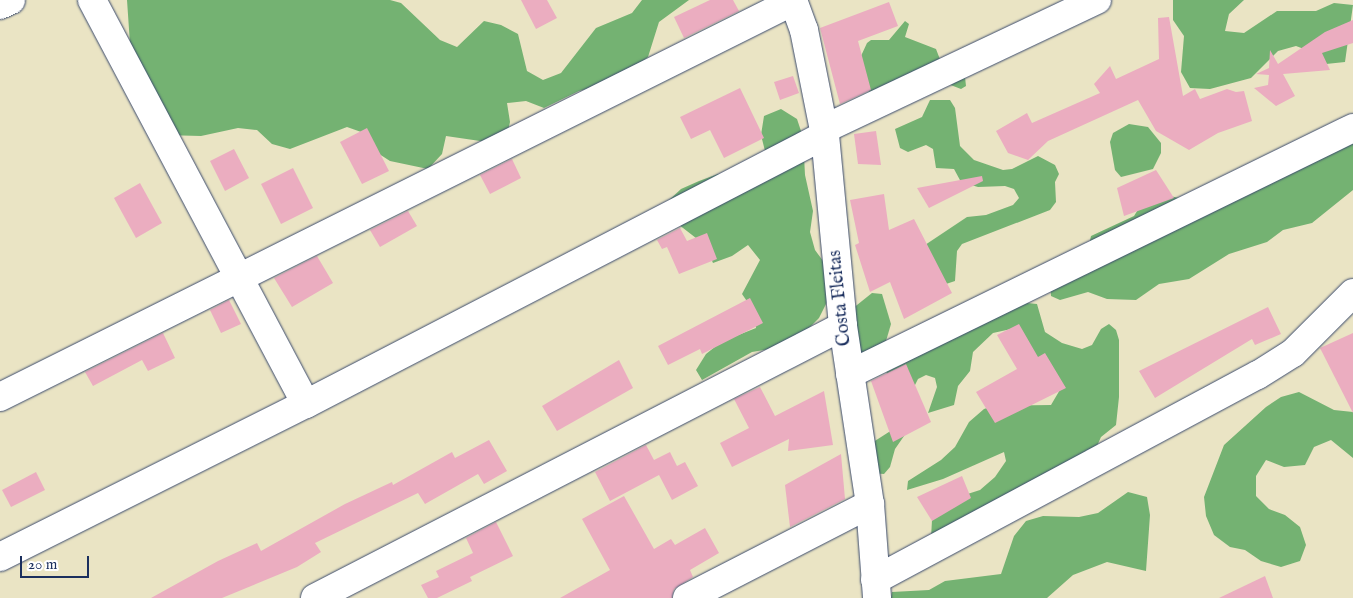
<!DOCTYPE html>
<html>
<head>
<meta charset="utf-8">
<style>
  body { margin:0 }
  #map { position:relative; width:1353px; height:598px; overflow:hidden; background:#eae4c4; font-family:"IM FELL English",serif }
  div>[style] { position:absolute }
  .forest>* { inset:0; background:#74b272 }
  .building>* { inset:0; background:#ebadc0 }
  .roads { filter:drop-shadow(0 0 1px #3a4a6d) drop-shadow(0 0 1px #3a4a6d) }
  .minor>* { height:28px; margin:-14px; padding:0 14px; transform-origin:14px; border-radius:14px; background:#fff }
  .major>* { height:28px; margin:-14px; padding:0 14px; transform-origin:14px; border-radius:14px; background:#fff }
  span { translate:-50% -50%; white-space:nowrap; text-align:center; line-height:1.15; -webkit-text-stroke:4px #fff; paint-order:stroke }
  .street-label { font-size:18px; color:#1b2f5e }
  .scale { position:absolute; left:20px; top:556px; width:69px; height:22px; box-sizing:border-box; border:2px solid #1b2f5e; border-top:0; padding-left:6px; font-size:15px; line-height:18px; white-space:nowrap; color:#1b2f5e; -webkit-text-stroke:4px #fff; paint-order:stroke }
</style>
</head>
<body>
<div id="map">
  <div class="forest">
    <i style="clip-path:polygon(127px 0,390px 0,401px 3px,440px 40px,457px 47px,484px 21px,501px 25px,518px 34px,527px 71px,543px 80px,561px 73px,596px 28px,632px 13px,642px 0,689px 0,659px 22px,648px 57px,618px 81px,579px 91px,544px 108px,526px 101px,507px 103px,510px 122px,506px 139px,487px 142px,446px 136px,442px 154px,428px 169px,390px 161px,373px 150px,364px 133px,347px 127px,290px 149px,272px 144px,257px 130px,238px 128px,201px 136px,163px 135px,133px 88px)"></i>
    <i style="clip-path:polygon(1173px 0,1244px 0,1229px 14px,1225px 31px,1244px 33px,1277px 11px,1316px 11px,1334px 3px,1353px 5px,1345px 62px,1326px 64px,1312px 52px,1296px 46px,1278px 51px,1251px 78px,1210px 89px,1190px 88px,1181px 72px,1184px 36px,1173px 20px)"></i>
    <i style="clip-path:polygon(905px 21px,909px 24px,905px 37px,936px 49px,941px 62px,965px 77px,966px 86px,961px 89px,948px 84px,893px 81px,870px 92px,866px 90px,861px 56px,867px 43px,871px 40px,889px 40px)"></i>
    <i style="clip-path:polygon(930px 100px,950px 100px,955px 108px,960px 146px,974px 160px,1003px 170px,1012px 169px,1038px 156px,1055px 165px,1059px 174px,1055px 182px,1056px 202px,1050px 210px,962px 244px,957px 251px,955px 281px,946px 284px,919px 249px,967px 217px,986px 215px,1013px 205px,1019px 198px,1014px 189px,1005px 186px,978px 187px,961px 182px,954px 169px,936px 168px,933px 149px,926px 145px,908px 152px,900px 148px,895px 129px,922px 117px)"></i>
    <i style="clip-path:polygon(781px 109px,797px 119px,803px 137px,805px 175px,813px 211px,810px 232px,815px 250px,826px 265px,827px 302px,819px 318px,805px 332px,770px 349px,752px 352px,702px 380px,696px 370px,706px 354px,721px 342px,756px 328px,753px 310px,742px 294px,760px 260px,748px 245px,732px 256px,713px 263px,705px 245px,674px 221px,667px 202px,681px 189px,699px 181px,718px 174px,736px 175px,766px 155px,761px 135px,764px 116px)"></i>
    <i style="clip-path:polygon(1129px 124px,1148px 127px,1161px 143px,1161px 153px,1153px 169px,1121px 177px,1115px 170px,1110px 142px,1113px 133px)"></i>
    <i style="clip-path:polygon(1353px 126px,1353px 190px,1312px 223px,1283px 230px,1267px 242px,1229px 254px,1189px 279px,1159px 284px,1136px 300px,1107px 299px,1088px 292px,1060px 300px,1051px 296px,1050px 282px,1087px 254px,1091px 236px,1134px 216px,1144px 200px,1161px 194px,1188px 200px)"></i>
    <i style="clip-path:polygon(872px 293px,882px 294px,891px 324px,886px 341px,871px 353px,858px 353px,842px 317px)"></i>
    <i style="clip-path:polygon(1027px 303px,1037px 304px,1045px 332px,1062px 343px,1082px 349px,1092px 345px,1101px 329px,1109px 324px,1116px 330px,1119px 340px,1119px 397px,1116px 425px,1101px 437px,1093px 455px,931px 538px,932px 520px,952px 499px,980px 490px,995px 477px,1006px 461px,1004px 452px,943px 479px,907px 490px,908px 481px,941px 460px,955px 447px,969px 422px,984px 409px,993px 406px,1051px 405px,1061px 388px,1011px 329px,993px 333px,973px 352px,970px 371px,958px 386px,954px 405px,928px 413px,937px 387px,935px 378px,926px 375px,918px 379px,909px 397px,911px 426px,895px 449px,890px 467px,884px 474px,870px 473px,867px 446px,892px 430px,886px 366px,990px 315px)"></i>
    <i style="clip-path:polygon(1299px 392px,1334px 410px,1353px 412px,1353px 458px,1331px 440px,1314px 447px,1305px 465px,1284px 467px,1266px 460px,1256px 476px,1256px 496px,1269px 509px,1285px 515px,1300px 527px,1306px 545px,1300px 561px,1281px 567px,1261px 561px,1245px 550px,1230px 547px,1214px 535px,1206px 516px,1204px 497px,1224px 445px,1266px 407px,1281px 397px)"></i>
    <i style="clip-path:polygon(1128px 492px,1147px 497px,1150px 515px,1146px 571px,1107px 562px,1073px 575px,1047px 598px,891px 598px,892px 592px,929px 590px,945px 581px,1001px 574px,1014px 536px,1026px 521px,1043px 516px,1079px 517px,1098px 513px)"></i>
  </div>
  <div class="building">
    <i style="clip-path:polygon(521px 0,547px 0,557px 18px,536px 29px)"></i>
    <i style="clip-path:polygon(710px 0,733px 0,739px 11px,684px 38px,674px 17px)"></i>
    <i style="clip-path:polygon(889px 2px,898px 26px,858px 41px,871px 90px,840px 104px,820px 28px)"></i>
    <i style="clip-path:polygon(1169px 17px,1183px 96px,1195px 89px,1200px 99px,1227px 89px,1236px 92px,1244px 91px,1252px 121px,1218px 133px,1189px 150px,1156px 131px,1138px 100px,1048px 141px,1028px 160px,1008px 153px,996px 131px,1027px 113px,1032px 123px,1100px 93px,1094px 84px,1110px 66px,1116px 79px,1159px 59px,1158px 18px)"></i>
    <i style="clip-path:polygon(1353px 20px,1353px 43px,1322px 53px,1330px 70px,1283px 74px,1295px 96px,1276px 106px,1254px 88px,1268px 85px,1269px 75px,1256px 74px,1269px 68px,1270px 50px,1278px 64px,1325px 32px)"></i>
    <i style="clip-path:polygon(793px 76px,799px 93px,780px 100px,774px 82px)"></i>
    <i style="clip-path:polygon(740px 88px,764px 138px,724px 158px,710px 130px,691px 139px,680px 117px)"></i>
    <i style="clip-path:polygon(367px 128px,389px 171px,362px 184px,340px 142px)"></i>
    <i style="clip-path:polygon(876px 131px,881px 165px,858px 164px,854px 134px)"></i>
    <i style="clip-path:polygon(234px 149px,249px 178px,225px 191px,210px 161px)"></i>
    <i style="clip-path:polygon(512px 159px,521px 178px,490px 194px,480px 175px)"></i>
    <i style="clip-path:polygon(293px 168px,313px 208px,281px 224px,261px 184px)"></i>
    <i style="clip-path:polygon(1156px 170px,1174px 198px,1124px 216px,1117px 188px)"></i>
    <i style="clip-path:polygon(982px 176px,983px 181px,929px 208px,917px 188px)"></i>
    <i style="clip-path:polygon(140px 183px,162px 223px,136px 238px,114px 198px)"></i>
    <i style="clip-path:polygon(884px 194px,889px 230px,914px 219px,952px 293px,904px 319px,890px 282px,870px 292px,855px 245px,859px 243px,850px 200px)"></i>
    <i style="clip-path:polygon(408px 211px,417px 226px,380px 247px,370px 230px)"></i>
    <i style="clip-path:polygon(680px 228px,687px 241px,707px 233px,717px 259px,679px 274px,667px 247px,662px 249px,657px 240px)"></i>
    <i style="clip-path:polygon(317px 256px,333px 283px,292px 307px,274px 278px)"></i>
    <i style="clip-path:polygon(750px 298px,763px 323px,702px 354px,700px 349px,668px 365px,658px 346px)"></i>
    <i style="clip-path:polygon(229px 300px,241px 324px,221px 333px,210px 310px)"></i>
    <i style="clip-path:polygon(1268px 307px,1281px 334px,1255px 345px,1252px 339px,1155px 398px,1139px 371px)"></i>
    <i style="clip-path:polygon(1019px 324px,1038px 357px,1045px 353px,1066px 388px,995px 423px,976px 392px,1017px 369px,997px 335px)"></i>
    <i style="clip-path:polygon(163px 333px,175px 358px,148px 371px,142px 360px,93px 386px,85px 372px)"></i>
    <i style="clip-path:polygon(1353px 333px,1353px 413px,1320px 348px)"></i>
    <i style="clip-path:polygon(619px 360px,633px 388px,557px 431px,542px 406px)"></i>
    <i style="clip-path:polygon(906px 364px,931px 422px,893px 442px,871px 381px)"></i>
    <i style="clip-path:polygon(760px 387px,775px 416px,824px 391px,833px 445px,788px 451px,789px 439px,732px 467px,720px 443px,749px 428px,734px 399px)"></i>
    <i style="clip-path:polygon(489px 440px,507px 471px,484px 484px,478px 474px,425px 504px,418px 493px,315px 543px,321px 552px,297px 567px,222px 598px,151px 598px,218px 561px,257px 543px,261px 551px,345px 504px,392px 482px,393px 485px,452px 452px,455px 458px)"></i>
    <i style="clip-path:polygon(646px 445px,654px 460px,670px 452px,677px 466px,685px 462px,698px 486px,672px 500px,659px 475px,610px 501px,595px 472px)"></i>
    <i style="clip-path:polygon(841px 454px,845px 499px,790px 527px,785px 485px)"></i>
    <i style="clip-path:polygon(36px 472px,45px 490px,11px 507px,2px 490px)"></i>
    <i style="clip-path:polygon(962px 476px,971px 498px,932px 521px,917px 497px)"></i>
    <i style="clip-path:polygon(624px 496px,654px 549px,671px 539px,675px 545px,705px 528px,719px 553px,690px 570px,693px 577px,674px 589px,672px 598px,560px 598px,610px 570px,582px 519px)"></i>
    <i style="clip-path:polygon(496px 522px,513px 556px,470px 577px,472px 581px,437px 598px,428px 598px,421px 585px,439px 577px,436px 571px,473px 553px,466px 538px)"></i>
    <i style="clip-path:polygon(1265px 576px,1273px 598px,1219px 598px)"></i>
  </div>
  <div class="roads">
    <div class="minor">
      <i style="left:92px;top:0;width:457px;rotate:62.1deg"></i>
      <i style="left:0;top:5px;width:12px;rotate:-24deg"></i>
      <i style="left:824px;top:129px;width:302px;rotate:-25.3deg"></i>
      <i style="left:850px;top:374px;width:560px;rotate:-26.06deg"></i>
      <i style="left:0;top:397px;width:887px;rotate:-26.51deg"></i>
      <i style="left:0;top:557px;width:342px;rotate:-26.6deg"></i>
      <i style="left:306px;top:404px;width:585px;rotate:-27.4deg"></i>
      <i style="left:875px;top:580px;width:434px;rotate:-28.2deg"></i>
      <i style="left:1258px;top:375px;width:41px;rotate:-32.2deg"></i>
      <i style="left:1293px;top:353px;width:85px;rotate:-45deg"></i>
      <i style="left:315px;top:598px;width:594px;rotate:-27.26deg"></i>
      <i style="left:687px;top:598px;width:206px;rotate:-27.2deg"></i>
    </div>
    <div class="major">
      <i style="left:793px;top:0;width:32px;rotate:70deg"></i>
      <i style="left:804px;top:30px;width:107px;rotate:78.7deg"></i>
      <i style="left:825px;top:135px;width:192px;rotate:84.6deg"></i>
      <i style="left:843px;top:326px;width:180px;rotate:81.4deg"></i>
      <i style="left:870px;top:504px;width:94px;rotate:85.7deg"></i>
    </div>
  </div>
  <div class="street-label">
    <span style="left:841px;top:298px;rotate:-96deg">Costa Fleitas</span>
  </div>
  <div class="scale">20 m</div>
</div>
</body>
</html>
